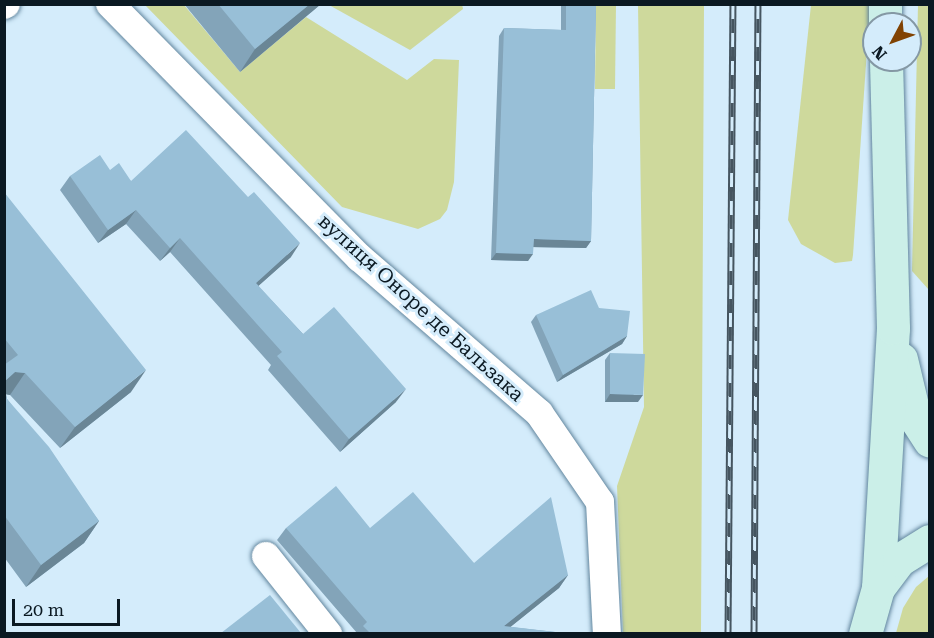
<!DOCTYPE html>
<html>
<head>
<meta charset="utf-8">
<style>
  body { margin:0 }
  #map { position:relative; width:934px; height:638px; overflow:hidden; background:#d4ecfb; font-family:"Roboto Serif",serif }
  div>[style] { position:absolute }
  .green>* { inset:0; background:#ced99c }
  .roads { filter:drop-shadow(0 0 2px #62869e) drop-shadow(0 0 2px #62869e) }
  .street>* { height:28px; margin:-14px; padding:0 14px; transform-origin:14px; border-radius:14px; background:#fff }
  .secondary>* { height:33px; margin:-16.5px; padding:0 16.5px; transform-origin:16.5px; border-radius:16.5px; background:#cbefe8 }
  .rail>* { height:7px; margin-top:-3.5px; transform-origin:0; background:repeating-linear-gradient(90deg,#d4ecfb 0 14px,#455560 0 28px); box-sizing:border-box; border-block:2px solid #455560 }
  .wall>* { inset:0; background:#83a4b9 }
  .shaded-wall>* { inset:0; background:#6a8696 }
  .building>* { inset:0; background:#98bfd7 }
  span { translate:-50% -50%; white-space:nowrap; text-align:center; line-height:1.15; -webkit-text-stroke:6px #d4ecfb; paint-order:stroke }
  .street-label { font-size:20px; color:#0b1922 }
  .frame { position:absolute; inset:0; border:6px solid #0b1922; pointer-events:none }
  .north { position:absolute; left:862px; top:12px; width:60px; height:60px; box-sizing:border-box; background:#d4ecfb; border:2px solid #8498a4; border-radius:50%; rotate:229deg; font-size:16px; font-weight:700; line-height:24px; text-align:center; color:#0b1922 }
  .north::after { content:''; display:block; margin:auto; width:21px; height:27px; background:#814303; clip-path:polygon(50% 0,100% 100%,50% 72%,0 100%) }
  .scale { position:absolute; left:12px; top:599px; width:108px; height:27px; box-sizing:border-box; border:3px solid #0b1922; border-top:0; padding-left:8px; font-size:18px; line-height:21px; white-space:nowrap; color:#0b1922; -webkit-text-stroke:4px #d4ecfb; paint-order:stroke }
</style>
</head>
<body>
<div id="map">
  <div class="green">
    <i style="clip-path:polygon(462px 4px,463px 9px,410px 50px,329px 5px)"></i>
    <i style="clip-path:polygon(145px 5px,184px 5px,240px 72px,306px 17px,407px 80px,434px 59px,459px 60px,454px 182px,447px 210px,440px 219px,418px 229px,342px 207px)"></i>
    <i style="clip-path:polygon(596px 5px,616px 5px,615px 89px,595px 89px)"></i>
    <i style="clip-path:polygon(638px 5px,704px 5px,701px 633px,623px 633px,617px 486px,644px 407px)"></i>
    <i style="clip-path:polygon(811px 5px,870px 5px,853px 255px,852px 261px,835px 263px,801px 244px,788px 220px)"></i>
    <i style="clip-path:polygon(918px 5px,930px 5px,929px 290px,912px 271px)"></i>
    <i style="clip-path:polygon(929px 576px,929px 633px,896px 633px,903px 608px,916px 587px)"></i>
  </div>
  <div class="roads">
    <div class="street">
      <i style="left:110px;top:4px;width:356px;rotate:45.5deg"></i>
      <i style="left:360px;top:258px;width:237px;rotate:40.9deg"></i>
      <i style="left:539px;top:413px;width:108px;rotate:55.6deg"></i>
      <i style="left:600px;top:502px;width:132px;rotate:87deg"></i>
      <i style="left:4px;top:5px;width:2px;rotate:-27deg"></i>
      <i style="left:266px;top:556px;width:100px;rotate:51.5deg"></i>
    </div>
    <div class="secondary">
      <i style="left:885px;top:4px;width:20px;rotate:90deg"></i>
      <i style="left:901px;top:359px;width:61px;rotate:76.7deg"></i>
      <i style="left:915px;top:418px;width:27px;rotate:57deg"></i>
      <i style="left:878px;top:588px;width:260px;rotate:-86.7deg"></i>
      <i style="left:893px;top:328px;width:268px;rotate:-91.5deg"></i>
      <i style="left:865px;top:634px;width:48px;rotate:-74.2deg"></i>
      <i style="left:878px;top:588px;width:35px;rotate:-53deg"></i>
      <i style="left:899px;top:560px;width:36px;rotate:-32deg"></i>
    </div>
  </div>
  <div class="rail">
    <i style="left:728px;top:634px;width:630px;rotate:-89.55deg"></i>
    <i style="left:754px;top:634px;width:630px;rotate:-89.64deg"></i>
  </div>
  <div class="wall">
    <i style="clip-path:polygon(184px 4px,321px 4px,240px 72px)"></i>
    <i style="clip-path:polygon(561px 4px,596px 4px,591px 241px,586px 248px,533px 247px,528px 261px,491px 260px,499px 36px,504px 28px,561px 30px)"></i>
    <i style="clip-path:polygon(110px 170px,131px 181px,291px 257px,258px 286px,303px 334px,396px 402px,340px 452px,268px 370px,271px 365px,170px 252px,160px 261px,126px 224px,98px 243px,60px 190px,70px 176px)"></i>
    <i style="clip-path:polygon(4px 192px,131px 392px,60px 448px,10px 395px,6px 394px,7px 399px,99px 521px,84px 543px,26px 587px,4px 557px)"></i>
    <i style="clip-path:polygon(599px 308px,627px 336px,622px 344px,557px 382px,531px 322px,536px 315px)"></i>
    <i style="clip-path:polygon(610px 353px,638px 402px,605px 402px,605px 360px)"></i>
    <i style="clip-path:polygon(286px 528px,370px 528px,474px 563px,568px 575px,559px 588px,510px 627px,564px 633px,357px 633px,277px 540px)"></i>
  </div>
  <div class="shaded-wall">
    <i style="clip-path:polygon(310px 4px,321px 4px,240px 72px,255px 49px)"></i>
    <i style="clip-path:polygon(136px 210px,126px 224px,98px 243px,108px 230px)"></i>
    <i style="clip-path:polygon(180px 238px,170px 252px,160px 261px,170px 248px)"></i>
    <i style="clip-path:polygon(534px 239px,591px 241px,586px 248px,528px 247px)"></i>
    <i style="clip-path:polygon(300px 243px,291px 257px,246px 297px,256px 283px)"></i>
    <i style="clip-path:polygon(496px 253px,533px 254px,528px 261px,491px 260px)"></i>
    <i style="clip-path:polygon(627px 336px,622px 344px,557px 382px,563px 375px)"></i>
    <i style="clip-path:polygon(146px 370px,131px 392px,60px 448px,75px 427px)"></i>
    <i style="clip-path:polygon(15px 372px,25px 373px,10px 395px,4px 394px,4px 382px)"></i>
    <i style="clip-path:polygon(406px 389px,396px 402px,340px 452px,349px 439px)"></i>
    <i style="clip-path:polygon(610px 394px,643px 395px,638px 402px,605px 402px)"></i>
    <i style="clip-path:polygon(99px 521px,84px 543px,26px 587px,41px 565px)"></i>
    <i style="clip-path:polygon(568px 575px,559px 588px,503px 633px,504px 626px)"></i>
  </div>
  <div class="building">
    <i style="clip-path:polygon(218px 4px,310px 4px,255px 49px)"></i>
    <i style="clip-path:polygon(566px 4px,596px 4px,591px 241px,534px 239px,533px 254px,496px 253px,504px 28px,566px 30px)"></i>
    <i style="clip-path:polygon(186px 130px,248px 197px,254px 192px,300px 243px,256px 283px,303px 334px,334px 307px,406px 389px,349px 439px,277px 356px,282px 352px,180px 238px,170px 248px,136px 210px,108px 230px,70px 176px,100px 155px,110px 170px,119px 163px,131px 181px)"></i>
    <i style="clip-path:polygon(4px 192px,146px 370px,75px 427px,25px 373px,15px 372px,4px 382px,4px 365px,18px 355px,4px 338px)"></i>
    <i style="clip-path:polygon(591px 290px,599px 308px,630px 311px,627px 336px,563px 375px,536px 315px)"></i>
    <i style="clip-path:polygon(610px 353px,645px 354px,643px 395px,610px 394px)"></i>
    <i style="clip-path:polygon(4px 387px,7px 399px,49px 447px,99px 521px,41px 565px,4px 515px)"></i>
    <i style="clip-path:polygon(336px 486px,370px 528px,413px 492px,474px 563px,551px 497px,568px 575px,504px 626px,564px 633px,370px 633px,363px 626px,367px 622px,286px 528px)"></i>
    <i style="clip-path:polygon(270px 595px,301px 633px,221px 633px)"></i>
  </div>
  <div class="street-label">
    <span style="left:421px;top:308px;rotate:42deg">вулиця Оноре де Бальзака</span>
  </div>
  <div class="frame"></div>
  <div class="north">N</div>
  <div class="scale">20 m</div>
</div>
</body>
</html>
